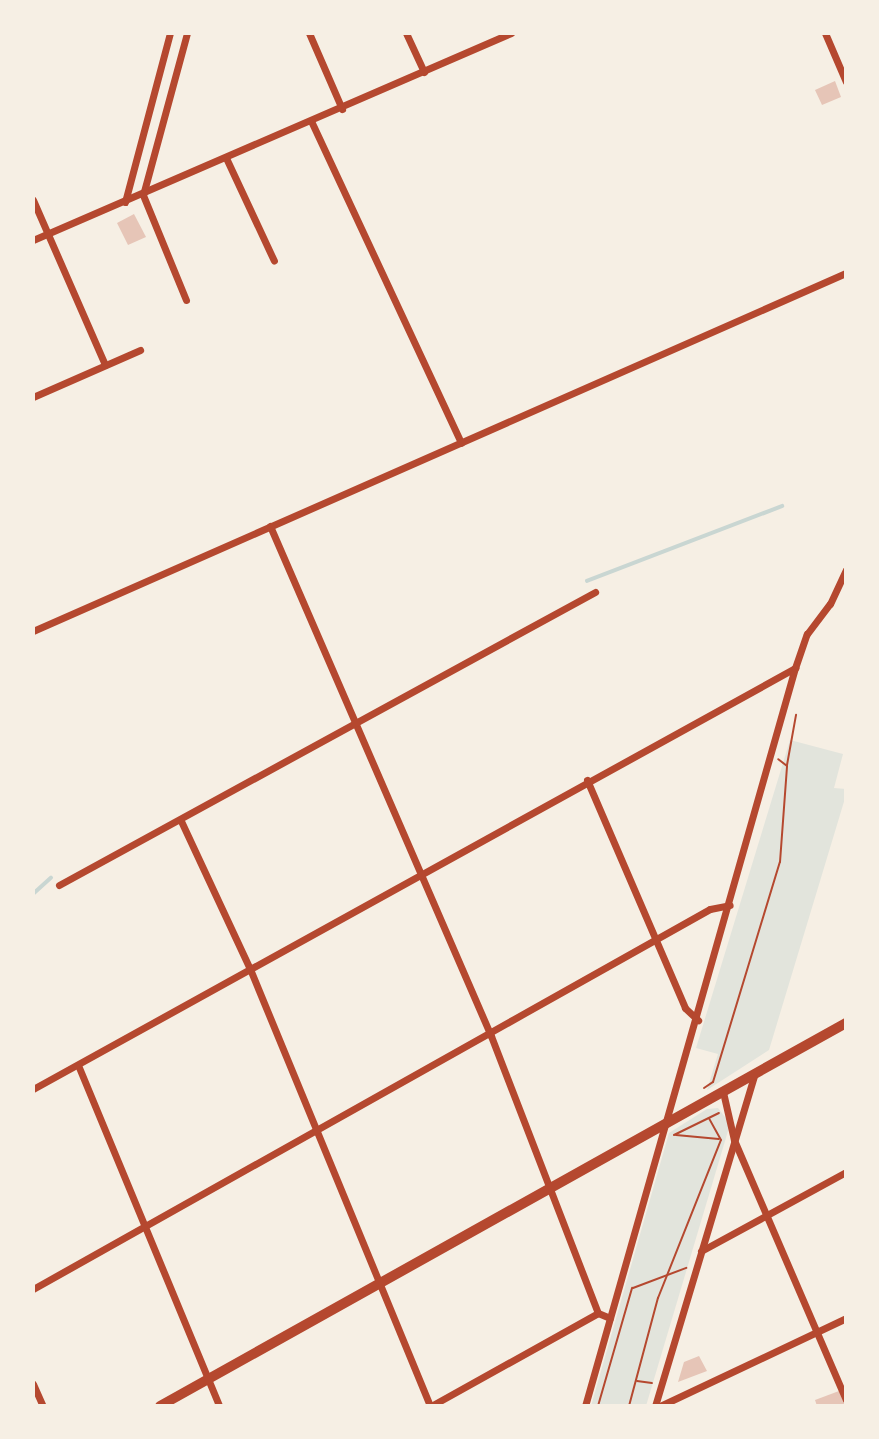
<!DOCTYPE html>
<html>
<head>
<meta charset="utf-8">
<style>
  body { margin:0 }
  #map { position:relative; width:879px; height:1439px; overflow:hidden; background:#f6efe4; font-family:"Work Sans",sans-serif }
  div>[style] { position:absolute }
  .green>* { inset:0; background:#e2e4dc }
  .stream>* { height:3.5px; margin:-1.75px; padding:0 1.75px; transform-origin:1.75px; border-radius:1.75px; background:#c9d6d2 }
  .building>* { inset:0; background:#e6c5b7 }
  .path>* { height:2px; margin:-1px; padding:0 1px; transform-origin:1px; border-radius:1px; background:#b5482f }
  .minor>* { height:7px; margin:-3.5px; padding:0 3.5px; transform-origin:3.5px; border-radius:3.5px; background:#b5482f }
  .secondary>* { height:10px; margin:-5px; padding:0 5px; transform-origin:5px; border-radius:5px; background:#b5482f }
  span { translate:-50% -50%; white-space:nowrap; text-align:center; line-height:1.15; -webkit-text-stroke:5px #f6efe4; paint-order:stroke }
  .frame { position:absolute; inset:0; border:35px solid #f6efe4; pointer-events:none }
</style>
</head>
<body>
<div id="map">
  <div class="green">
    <i style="clip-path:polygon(790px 740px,843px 754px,834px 788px,846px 789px,846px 795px,769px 1050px,707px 1090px,718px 1054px,696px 1048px)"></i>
    <i style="clip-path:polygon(718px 1108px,728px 1121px,728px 1131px,646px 1406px,591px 1406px,669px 1133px,707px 1109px)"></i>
  </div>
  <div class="stream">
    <i style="left:587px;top:581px;width:209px;rotate:-21deg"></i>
    <i style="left:33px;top:894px;width:24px;rotate:-42deg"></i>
  </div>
  <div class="building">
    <i style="clip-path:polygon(835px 81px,841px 97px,822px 105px,815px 90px)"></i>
    <i style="clip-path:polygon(134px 214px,146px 237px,128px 245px,117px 223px)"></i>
    <i style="clip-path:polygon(699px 1356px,707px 1371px,678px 1382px,684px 1362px)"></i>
    <i style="clip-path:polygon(839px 1391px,845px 1406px,817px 1406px,815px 1400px)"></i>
  </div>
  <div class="path">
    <i style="left:787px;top:765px;width:51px;rotate:-79.8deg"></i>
    <i style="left:704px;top:1088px;width:11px;rotate:-34deg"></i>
    <i style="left:713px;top:1082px;width:230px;rotate:-73.1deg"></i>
    <i style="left:780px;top:862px;width:96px;rotate:-85.8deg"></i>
    <i style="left:787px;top:766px;width:11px;rotate:-142deg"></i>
    <i style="left:674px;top:1135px;width:50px;rotate:-26.1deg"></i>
    <i style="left:676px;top:1135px;width:43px;rotate:5.3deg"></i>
    <i style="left:633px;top:1288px;width:57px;rotate:-20.7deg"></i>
    <i style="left:637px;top:1381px;width:15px;rotate:8deg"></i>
    <i style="left:598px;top:1406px;width:123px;rotate:-73.9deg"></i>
    <i style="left:629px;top:1406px;width:112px;rotate:-75deg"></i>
    <i style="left:658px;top:1298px;width:170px;rotate:-68.3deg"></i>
    <i style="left:721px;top:1140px;width:25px;rotate:-119deg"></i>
  </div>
  <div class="minor">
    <i style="left:309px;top:33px;width:83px;rotate:66.5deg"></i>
    <i style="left:406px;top:33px;width:43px;rotate:65.2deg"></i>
    <i style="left:825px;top:33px;width:53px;rotate:66.8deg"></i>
    <i style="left:312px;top:123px;width:353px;rotate:65deg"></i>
    <i style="left:227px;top:160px;width:111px;rotate:65deg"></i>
    <i style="left:33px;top:200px;width:180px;rotate:66.4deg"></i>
    <i style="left:125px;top:202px;width:175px;rotate:-75.1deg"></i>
    <i style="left:33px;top:240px;width:521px;rotate:-23.42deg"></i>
    <i style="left:186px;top:300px;width:113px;rotate:-112.3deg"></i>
    <i style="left:143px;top:195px;width:168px;rotate:-74.8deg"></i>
    <i style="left:33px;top:397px;width:117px;rotate:-23.7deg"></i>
    <i style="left:270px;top:526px;width:556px;rotate:66.57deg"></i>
    <i style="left:491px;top:1036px;width:297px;rotate:68.9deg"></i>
    <i style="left:33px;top:631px;width:888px;rotate:-23.77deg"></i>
    <i style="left:587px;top:780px;width:248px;rotate:66.7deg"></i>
    <i style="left:685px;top:1008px;width:18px;rotate:43deg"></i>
    <i style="left:181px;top:821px;width:163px;rotate:65deg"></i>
    <i style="left:250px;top:969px;width:473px;rotate:67.6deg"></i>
    <i style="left:59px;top:885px;width:611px;rotate:-28.66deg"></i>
    <i style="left:78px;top:1065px;width:369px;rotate:67.5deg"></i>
    <i style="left:33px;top:1089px;width:871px;rotate:-28.92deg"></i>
    <i style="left:723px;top:1092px;width:49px;rotate:77.1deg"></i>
    <i style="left:734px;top:1140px;width:283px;rotate:66.7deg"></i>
    <i style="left:701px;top:1251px;width:165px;rotate:-28.6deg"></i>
    <i style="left:33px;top:1289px;width:776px;rotate:-29.31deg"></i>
    <i style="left:710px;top:909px;width:20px;rotate:-11deg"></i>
    <i style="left:33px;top:1384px;width:24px;rotate:66deg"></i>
    <i style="left:431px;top:1406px;width:191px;rotate:-29.1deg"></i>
    <i style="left:598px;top:1313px;width:13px;rotate:23deg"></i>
    <i style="left:585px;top:1406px;width:767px;rotate:-74.12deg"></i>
    <i style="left:795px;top:668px;width:36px;rotate:-71deg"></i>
    <i style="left:807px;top:634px;width:38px;rotate:-53deg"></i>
    <i style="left:830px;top:604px;width:38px;rotate:-65deg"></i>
    <i style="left:655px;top:1406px;width:345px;rotate:-73.3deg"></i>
    <i style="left:660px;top:1406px;width:206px;rotate:-25.3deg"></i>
  </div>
  <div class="secondary">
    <i style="left:160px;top:1406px;width:786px;rotate:-29.18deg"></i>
  </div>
  <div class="frame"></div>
</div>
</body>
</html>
